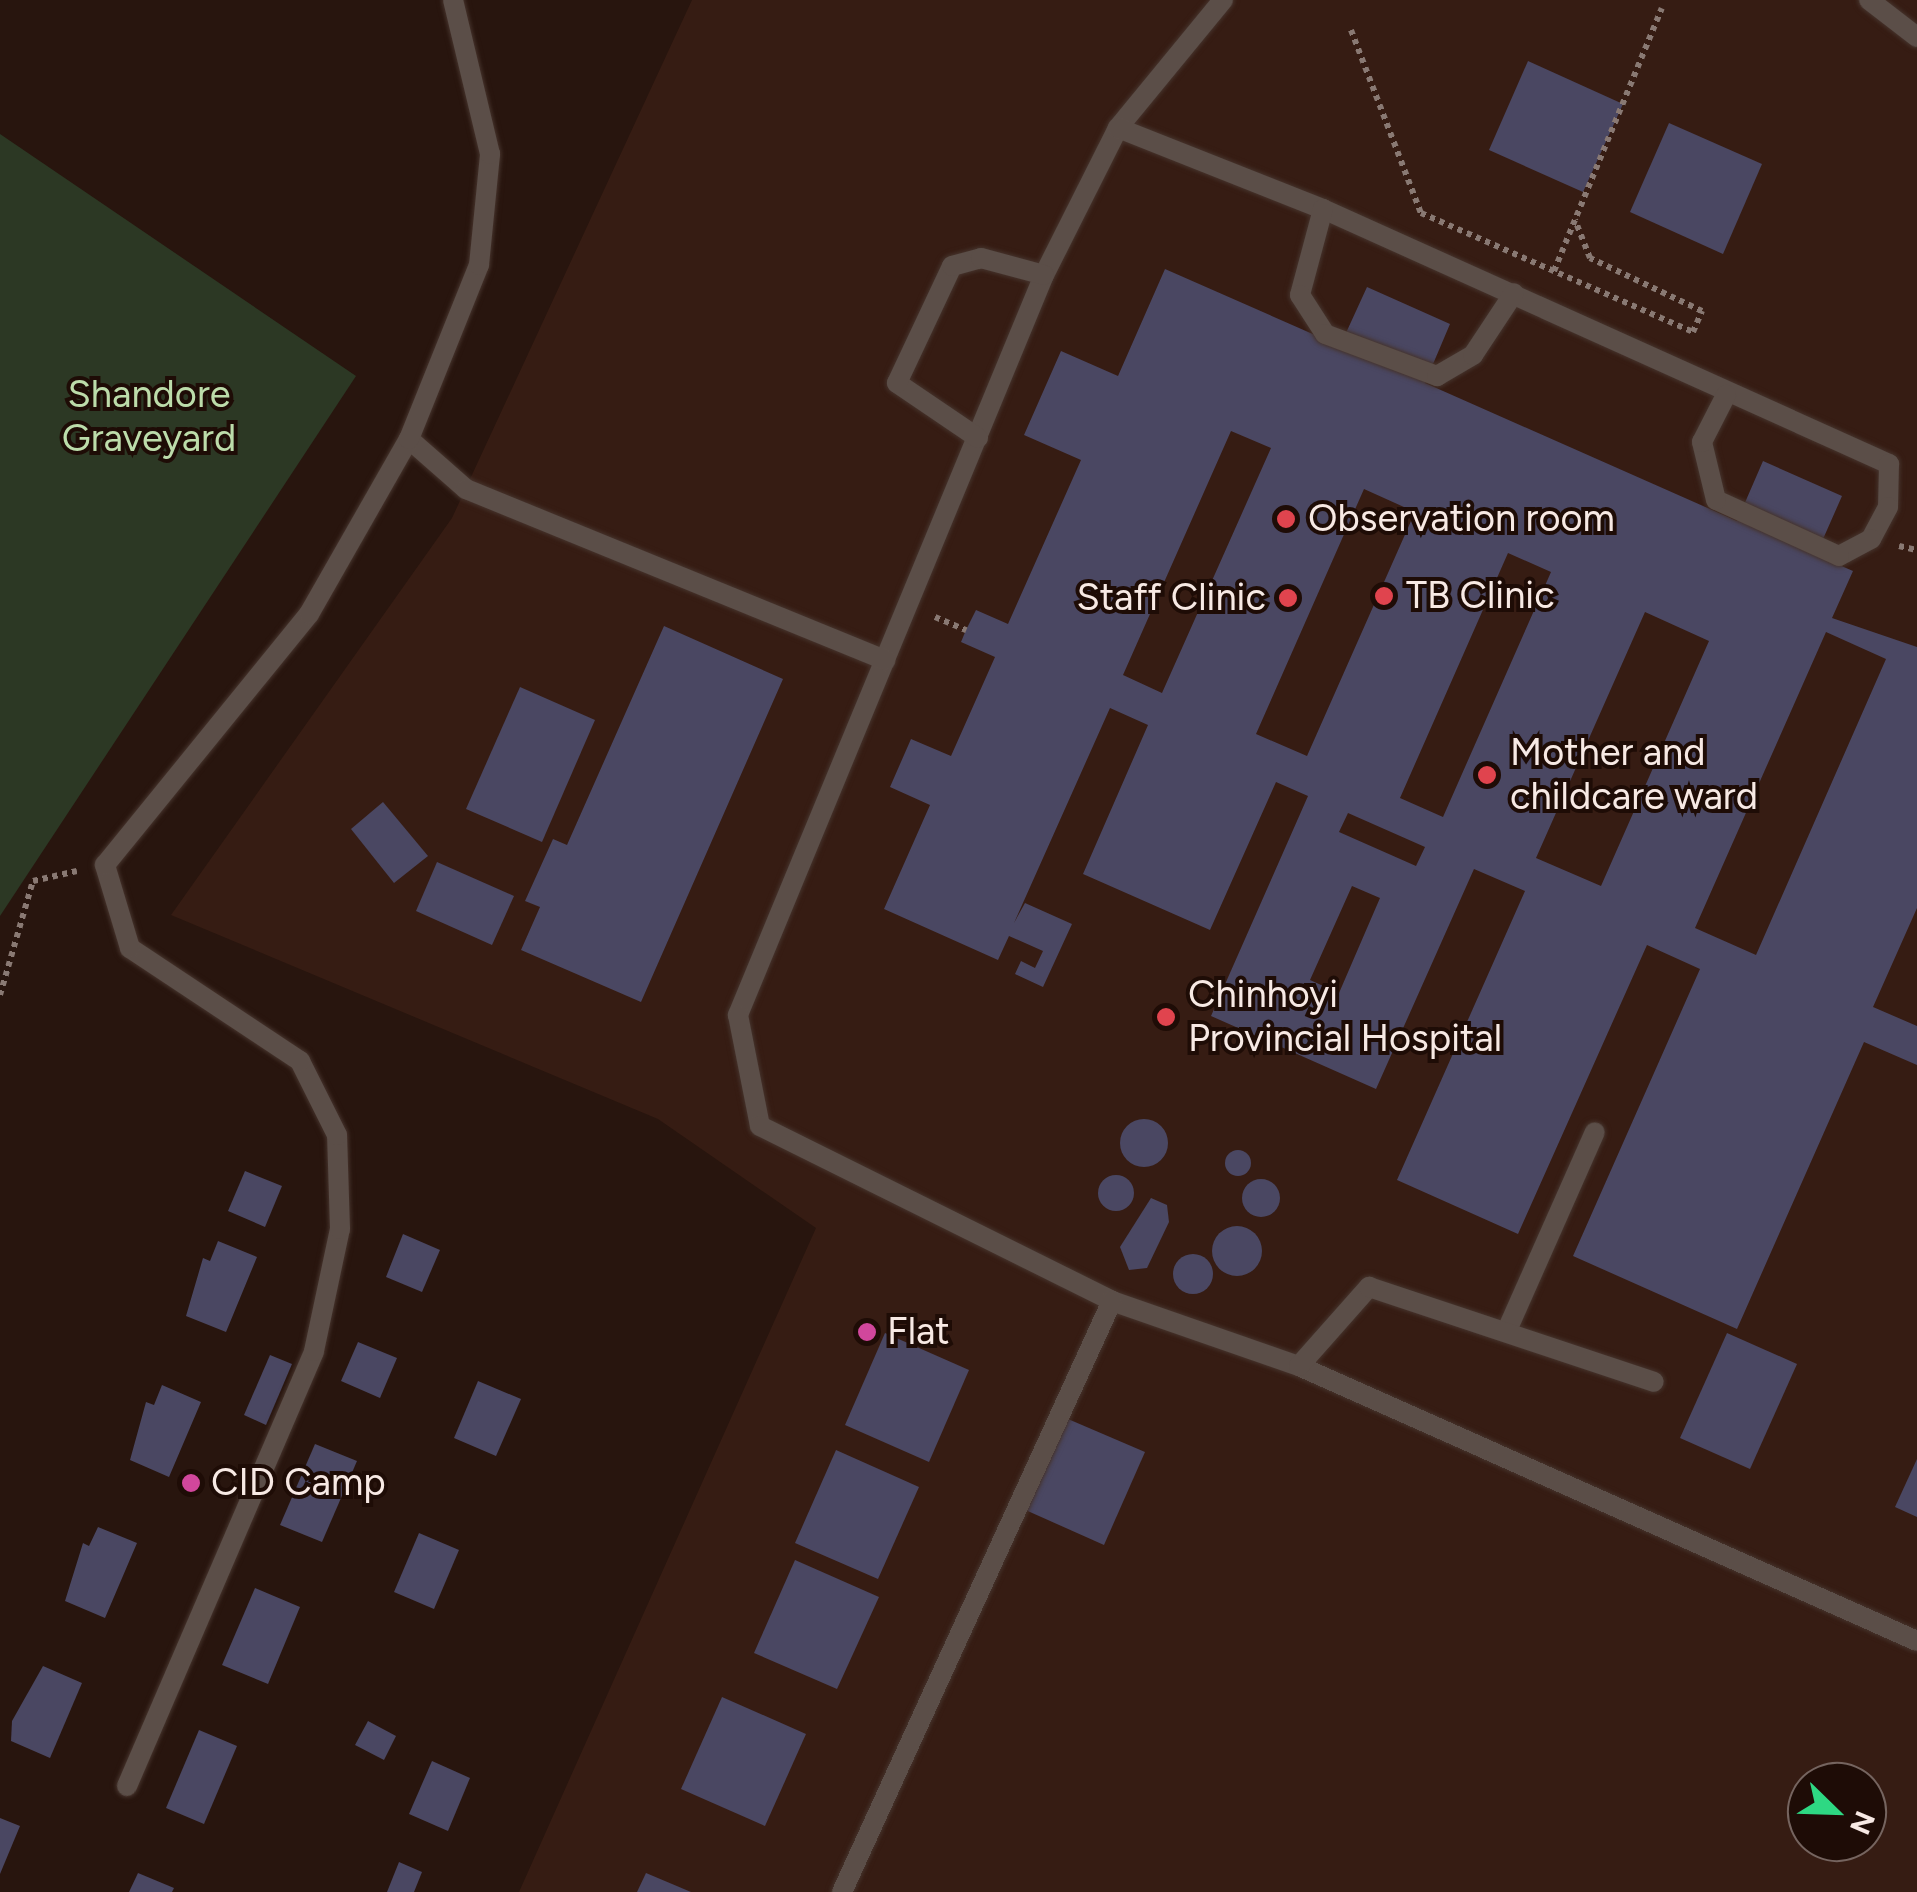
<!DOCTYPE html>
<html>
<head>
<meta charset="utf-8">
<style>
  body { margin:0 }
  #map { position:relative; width:1917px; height:1892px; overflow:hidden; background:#28150e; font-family:Figtree,sans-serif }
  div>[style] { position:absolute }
  .built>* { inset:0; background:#361c13 }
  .green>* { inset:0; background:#2c3824 }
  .building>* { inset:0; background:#4a4762 }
  .round { border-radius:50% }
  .path>* { height:6px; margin-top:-3px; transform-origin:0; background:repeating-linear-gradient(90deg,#897973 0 5px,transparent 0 10px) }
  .roads { filter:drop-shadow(0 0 2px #45332c) drop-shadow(0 0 2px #45332c) }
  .service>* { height:20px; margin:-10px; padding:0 10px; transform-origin:10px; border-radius:10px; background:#5b4e48 }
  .dots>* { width:28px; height:28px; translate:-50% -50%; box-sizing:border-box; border:5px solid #1e0c06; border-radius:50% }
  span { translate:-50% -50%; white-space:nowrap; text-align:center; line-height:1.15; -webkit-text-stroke:8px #1e0c06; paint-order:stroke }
  .park-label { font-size:38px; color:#bcdcaa }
  .poi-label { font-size:38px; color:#f7e9e4 }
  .left { translate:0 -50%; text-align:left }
  .right { translate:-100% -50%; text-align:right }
  .north { position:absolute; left:1787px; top:1762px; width:100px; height:100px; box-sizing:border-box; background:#1e0c06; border:2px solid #75645f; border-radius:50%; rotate:113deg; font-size:28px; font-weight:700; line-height:40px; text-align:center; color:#f7e9e4 }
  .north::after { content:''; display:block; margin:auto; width:35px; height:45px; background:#2ed883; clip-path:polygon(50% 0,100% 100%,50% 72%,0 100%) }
</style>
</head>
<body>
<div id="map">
  <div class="built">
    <i style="clip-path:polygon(evenodd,692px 0,1917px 0,1917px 1892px,519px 1892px,816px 1228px,658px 1119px,171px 915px,452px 518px,692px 0,1807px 1782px,1867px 1782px,1867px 1842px,1807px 1842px,1807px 1782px)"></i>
  </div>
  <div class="green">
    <i style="clip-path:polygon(0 134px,356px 376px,0 916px)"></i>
  </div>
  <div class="building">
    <i style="clip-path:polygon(1528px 61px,1623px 104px,1583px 192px,1489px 150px)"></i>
    <i style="clip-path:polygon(1669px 123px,1762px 164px,1723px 254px,1630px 212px)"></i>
    <i style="clip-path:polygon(evenodd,1165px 269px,1340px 346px,1367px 287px,1450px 324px,1425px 383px,1737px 521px,1763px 461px,1842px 496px,1816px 555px,1853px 571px,1832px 618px,1917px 647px,1917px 908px,1873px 1007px,1917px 1026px,1917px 1065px,1864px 1042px,1737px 1329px,1573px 1256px,1700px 969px,1647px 945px,1518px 1234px,1397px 1180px,1525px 891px,1474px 869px,1376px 1089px,1211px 1016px,1308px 796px,1276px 782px,1210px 930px,1083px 874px,1148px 725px,1110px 708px,1014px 923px,1025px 903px,1072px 924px,1043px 987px,1015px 974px,1021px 961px,1035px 968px,1043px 951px,1009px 936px,998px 960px,884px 909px,930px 805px,890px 787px,911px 739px,951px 756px,995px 657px,961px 642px,966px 630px,976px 610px,1008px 624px,1081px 460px,1024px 435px,1061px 351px,1118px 376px,1165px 269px,1231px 431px,1271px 448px,1162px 693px,1123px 675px,1231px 431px,1165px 269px,1364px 489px,1415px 512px,1307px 756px,1256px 734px,1364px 489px,1165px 269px,1508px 553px,1551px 572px,1443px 817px,1400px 798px,1508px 553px,1165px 269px,1645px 612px,1709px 641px,1601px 886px,1536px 858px,1645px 612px,1165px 269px,1826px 632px,1886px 659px,1756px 955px,1695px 928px,1826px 632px,1165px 269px,1348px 813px,1425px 847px,1416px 866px,1339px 832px,1348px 813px,1165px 269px,1352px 886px,1380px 898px,1339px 993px,1310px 980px,1352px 886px)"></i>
    <i style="clip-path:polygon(664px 626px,783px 679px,641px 1002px,521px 950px,540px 907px,525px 901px,553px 839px,567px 845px)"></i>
    <i style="clip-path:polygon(520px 687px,595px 720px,542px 842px,466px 809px)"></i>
    <i style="clip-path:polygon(383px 802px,428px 856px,394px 883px,351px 829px)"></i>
    <i style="clip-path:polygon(437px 862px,514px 896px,492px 945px,416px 911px)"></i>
    <i class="round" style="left:1120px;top:1119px;width:48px;height:48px"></i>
    <i class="round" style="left:1225px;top:1150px;width:26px;height:26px"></i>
    <i style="clip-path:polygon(245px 1171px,282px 1186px,265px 1227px,228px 1211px)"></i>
    <i class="round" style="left:1098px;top:1175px;width:36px;height:36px"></i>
    <i class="round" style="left:1242px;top:1179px;width:38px;height:38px"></i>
    <i style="clip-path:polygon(1151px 1198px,1167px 1205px,1169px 1222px,1147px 1268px,1129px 1270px,1120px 1247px)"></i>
    <i class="round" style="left:1212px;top:1226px;width:50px;height:50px"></i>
    <i style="clip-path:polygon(403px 1234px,440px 1250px,422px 1292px,386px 1277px)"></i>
    <i style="clip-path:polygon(218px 1241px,257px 1257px,226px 1332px,186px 1316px,203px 1258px,210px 1261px)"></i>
    <i class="round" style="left:1173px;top:1254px;width:40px;height:40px"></i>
    <i style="clip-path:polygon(885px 1333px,969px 1370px,929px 1462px,845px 1425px)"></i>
    <i style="clip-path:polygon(1727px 1333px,1797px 1364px,1750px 1469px,1680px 1438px)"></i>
    <i style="clip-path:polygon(358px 1342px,397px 1358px,380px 1398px,341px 1381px)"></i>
    <i style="clip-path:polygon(270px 1355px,292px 1364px,266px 1425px,244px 1415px)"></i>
    <i style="clip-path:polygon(478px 1381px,521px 1399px,496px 1456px,454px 1438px)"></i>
    <i style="clip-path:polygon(162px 1385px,201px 1402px,169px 1477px,130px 1460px,146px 1402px,154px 1405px)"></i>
    <i style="clip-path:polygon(1061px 1416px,1145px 1452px,1104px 1545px,1021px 1508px)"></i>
    <i style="clip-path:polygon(315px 1444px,357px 1461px,322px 1542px,280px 1525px)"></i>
    <i style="clip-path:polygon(836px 1450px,919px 1487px,878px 1579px,795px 1543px)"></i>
    <i style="clip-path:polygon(1917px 1459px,1917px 1517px,1895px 1507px)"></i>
    <i style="clip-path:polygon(98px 1527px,137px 1543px,105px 1618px,65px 1601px,83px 1543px,89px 1546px)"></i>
    <i style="clip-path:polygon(419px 1533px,459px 1550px,434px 1609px,394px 1592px)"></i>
    <i style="clip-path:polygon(795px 1560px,879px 1597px,837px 1689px,754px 1653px)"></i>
    <i style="clip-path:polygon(255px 1588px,300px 1607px,268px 1684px,222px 1665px)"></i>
    <i style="clip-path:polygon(43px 1666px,82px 1683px,50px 1758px,11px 1741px,12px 1721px)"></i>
    <i style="clip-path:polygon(722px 1697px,806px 1734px,765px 1826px,681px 1789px)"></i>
    <i style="clip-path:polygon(368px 1721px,396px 1736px,384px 1760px,355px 1745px)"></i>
    <i style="clip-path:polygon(199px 1730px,237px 1746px,204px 1824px,166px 1808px)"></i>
    <i style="clip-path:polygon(432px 1761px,470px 1778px,448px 1831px,409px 1814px)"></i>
    <i style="clip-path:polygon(0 1818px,20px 1826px,0 1874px)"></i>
    <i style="clip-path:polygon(399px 1862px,422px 1872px,414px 1892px,387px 1892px)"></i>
    <i style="clip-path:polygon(138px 1873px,174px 1888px,172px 1892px,129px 1892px)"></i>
    <i style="clip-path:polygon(646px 1873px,691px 1892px,637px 1892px)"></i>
  </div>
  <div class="path">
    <i style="left:1351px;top:30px;width:196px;rotate:69.1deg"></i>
    <i style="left:1421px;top:213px;width:297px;rotate:23.6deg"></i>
    <i style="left:1693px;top:332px;width:23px;rotate:-67deg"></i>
    <i style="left:1702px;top:311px;width:124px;rotate:-154.7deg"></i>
    <i style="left:1590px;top:258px;width:41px;rotate:-111.5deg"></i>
    <i style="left:1554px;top:271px;width:284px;rotate:-67.7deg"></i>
    <i style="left:1899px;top:546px;width:18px;rotate:13deg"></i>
    <i style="left:935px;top:617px;width:34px;rotate:23deg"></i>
    <i style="left:0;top:995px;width:119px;rotate:-73.9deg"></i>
    <i style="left:33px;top:881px;width:45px;rotate:-12.8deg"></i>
  </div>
  <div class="roads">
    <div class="service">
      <i style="left:1223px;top:0;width:166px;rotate:129.4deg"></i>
      <i style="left:1118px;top:128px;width:165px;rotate:116.7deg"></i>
      <i style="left:1044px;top:275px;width:801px;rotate:112.47deg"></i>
      <i style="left:738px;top:1015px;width:113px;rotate:78.8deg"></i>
      <i style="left:760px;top:1126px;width:393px;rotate:26.4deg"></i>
      <i style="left:1112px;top:1301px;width:198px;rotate:19.2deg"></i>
      <i style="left:1299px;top:1366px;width:676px;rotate:23.99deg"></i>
      <i style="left:1869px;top:0;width:61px;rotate:37.6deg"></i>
      <i style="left:1118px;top:128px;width:220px;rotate:21.6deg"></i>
      <i style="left:1323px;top:209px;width:621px;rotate:24.25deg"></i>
      <i style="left:1889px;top:464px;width:43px;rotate:91.3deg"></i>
      <i style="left:1888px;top:507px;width:36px;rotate:118deg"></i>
      <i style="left:1871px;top:539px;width:36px;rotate:152deg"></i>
      <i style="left:1839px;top:556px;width:135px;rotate:-155.5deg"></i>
      <i style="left:1716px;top:500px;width:60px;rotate:-103.6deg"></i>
      <i style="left:1702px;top:442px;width:53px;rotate:-62.9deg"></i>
      <i style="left:1323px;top:209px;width:89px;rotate:105deg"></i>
      <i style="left:1300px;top:295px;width:46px;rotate:57.3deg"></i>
      <i style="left:1325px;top:334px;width:120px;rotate:20.6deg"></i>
      <i style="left:1437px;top:376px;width:42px;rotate:-30.3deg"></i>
      <i style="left:1473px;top:355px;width:74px;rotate:-56.5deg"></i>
      <i style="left:978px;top:438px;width:98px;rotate:-145.8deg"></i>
      <i style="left:897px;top:383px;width:129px;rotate:-64.8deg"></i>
      <i style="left:952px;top:266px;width:30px;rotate:-15deg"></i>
      <i style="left:981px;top:258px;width:65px;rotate:15.1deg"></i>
      <i style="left:409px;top:439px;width:76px;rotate:41.3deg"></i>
      <i style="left:466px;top:489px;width:453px;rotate:22.2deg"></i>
      <i style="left:1508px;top:1328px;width:214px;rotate:-66.1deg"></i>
      <i style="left:1299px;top:1366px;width:106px;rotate:-48.5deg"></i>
      <i style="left:1369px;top:1287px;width:300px;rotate:18.4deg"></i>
      <i style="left:127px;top:1786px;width:473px;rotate:-66.7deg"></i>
      <i style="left:314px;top:1351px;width:125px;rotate:-78deg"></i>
      <i style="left:340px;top:1229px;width:94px;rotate:-91.8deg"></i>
      <i style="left:337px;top:1135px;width:83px;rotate:-116.6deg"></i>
      <i style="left:300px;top:1061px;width:204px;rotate:-146.4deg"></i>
      <i style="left:130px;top:948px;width:87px;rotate:-106.8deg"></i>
      <i style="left:105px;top:865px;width:323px;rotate:-50.9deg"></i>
      <i style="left:309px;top:614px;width:202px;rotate:-60.3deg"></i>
      <i style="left:409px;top:439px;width:188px;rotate:-68.1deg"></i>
      <i style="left:479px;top:265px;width:112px;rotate:-84.3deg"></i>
      <i style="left:490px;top:154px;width:158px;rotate:-103.5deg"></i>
      <i style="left:842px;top:1892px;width:650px;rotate:-65.45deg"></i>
    </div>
  </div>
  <div class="dots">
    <i style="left:1286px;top:519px;background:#e0444e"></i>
    <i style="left:1384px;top:596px;background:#e0444e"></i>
    <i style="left:1288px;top:598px;background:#e0444e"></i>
    <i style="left:1487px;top:775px;background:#e0444e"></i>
    <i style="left:1166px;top:1017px;background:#e0444e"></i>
    <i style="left:867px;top:1332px;background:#d1479c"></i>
    <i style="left:191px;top:1483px;background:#d1479c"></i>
  </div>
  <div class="park-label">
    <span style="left:149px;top:417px">Shandore<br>Graveyard</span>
  </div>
  <div class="poi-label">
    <span class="left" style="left:1308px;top:519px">Observation room</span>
    <span class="left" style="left:1406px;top:596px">TB Clinic</span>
    <span class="right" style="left:1266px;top:598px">Staff Clinic</span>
    <span class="left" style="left:1510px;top:775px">Mother and<br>childcare ward</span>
    <span class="left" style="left:1188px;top:1017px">Chinhoyi<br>Provincial Hospital</span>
    <span class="left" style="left:887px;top:1332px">Flat</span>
    <span class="left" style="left:211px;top:1483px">CID Camp</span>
  </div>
  <div class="north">N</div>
</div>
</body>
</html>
